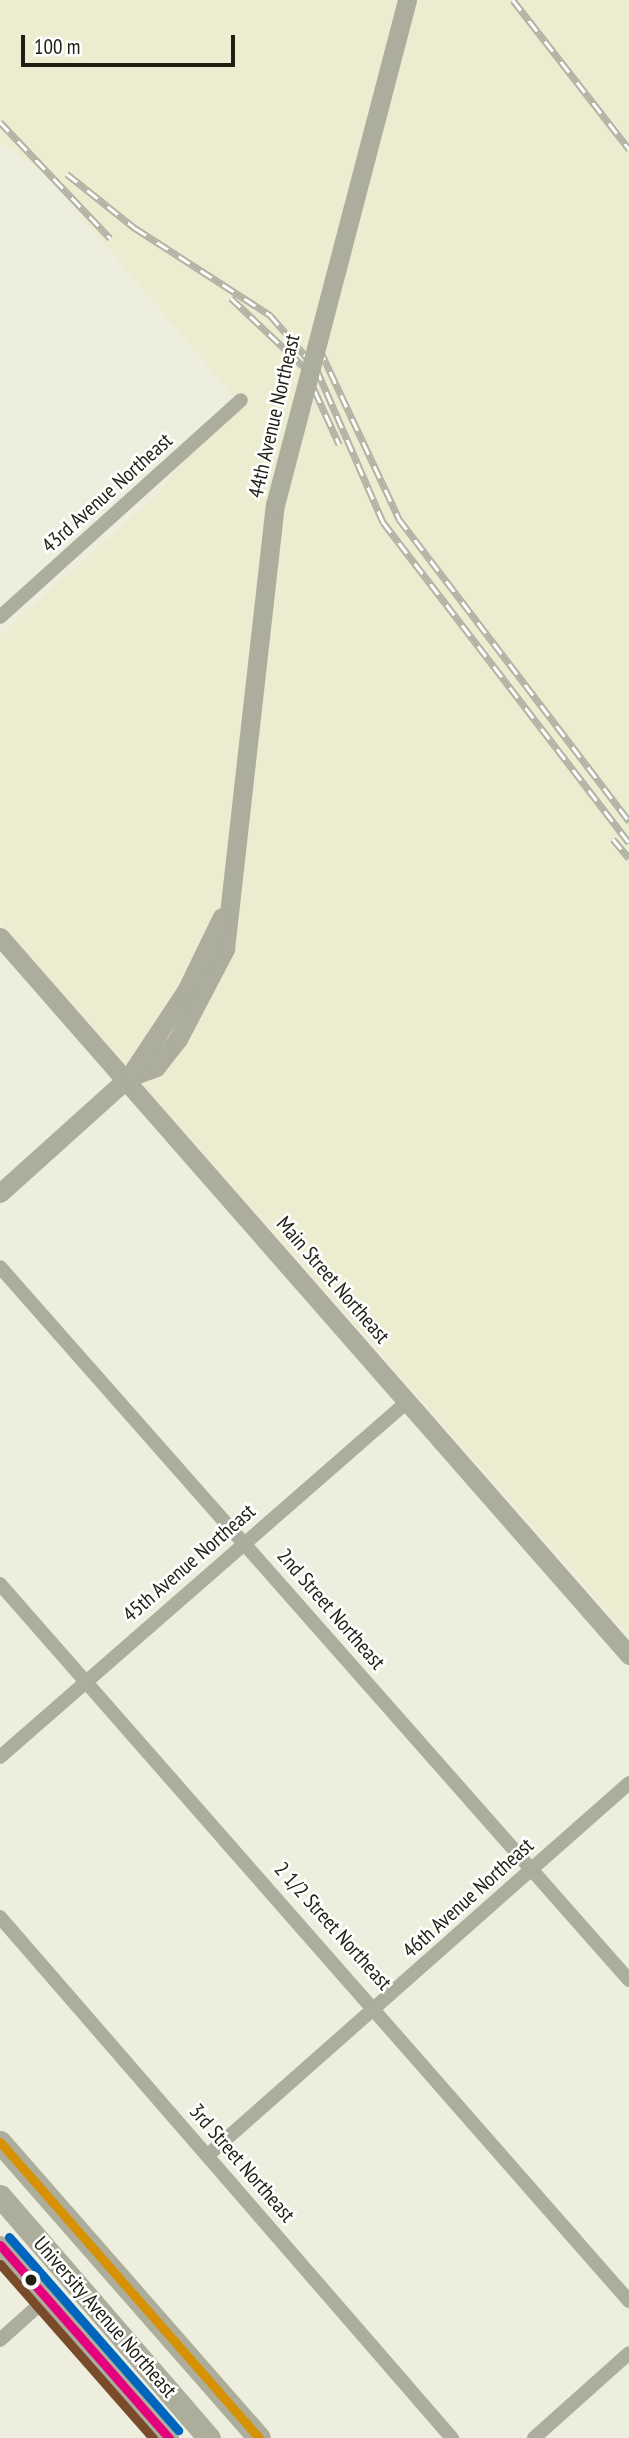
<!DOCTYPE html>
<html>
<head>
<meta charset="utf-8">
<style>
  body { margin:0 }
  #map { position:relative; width:629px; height:2438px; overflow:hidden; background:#eeeede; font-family:"PT Sans Narrow",sans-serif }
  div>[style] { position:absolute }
  .built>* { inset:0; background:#ececd0 }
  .minor>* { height:14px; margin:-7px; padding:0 7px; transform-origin:7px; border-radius:7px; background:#adad9e }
  .tertiary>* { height:19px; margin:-9.5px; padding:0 9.5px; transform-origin:9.5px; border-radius:9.5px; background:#adad9e }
  .primary>* { height:23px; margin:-11.5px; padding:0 11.5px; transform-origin:11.5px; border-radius:11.5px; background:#adad9c }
  .rail>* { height:7px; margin-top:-3.5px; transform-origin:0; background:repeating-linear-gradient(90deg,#fff 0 13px,#b2b2a5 0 26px); box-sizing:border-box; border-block:2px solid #b2b2a5 }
  .tertiary-bridge>* { height:19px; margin:-9.5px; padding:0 9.5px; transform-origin:9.5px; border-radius:9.5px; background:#adad9e }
  .bus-1>* { height:9px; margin:-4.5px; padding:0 4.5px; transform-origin:4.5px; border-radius:4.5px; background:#d79203 }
  .bus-2>* { height:9px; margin:-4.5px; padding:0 4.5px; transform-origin:4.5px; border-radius:4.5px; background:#e5007d }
  .bus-3>* { height:9px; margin:-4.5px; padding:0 4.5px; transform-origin:4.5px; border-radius:4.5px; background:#7a4b2a }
  .bus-4>* { height:9px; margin:-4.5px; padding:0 4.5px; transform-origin:4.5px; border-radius:4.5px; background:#0065bd }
  .dots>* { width:19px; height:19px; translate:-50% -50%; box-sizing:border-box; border:4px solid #fff; border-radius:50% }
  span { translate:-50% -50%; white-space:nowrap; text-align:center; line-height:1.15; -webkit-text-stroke:5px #fff; paint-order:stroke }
  .street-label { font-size:21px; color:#1f1f14 }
  .scale { position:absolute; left:21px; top:35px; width:214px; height:32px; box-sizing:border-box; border:4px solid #1f1f14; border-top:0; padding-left:9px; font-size:21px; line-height:24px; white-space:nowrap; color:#1f1f14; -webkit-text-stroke:5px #fff; paint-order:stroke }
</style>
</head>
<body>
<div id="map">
  <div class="built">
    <i style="clip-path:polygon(0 0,629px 0,629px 1635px,0 922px,0 635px,154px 497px,236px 399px,46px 175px,0 142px)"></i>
  </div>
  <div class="minor">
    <i style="left:0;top:617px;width:324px;rotate:-42deg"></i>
    <i style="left:0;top:1267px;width:951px;rotate:48.58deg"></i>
    <i style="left:0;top:1584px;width:954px;rotate:48.74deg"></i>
    <i style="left:0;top:1757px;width:540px;rotate:-41.1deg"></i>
    <i style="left:0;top:1917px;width:690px;rotate:49.06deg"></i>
    <i style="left:208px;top:2155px;width:562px;rotate:-41.46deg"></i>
    <i style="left:0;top:2340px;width:63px;rotate:-41.8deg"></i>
    <i style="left:534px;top:2438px;width:127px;rotate:-41.8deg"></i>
  </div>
  <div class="tertiary">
    <i style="left:0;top:937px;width:955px;rotate:48.78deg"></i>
    <i style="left:129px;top:1077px;width:29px;rotate:-20deg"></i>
    <i style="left:156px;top:1067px;width:36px;rotate:-52deg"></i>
    <i style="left:178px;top:1039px;width:102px;rotate:-62.4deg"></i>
    <i style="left:225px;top:949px;width:447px;rotate:-83.6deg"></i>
    <i style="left:0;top:1193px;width:173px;rotate:-42deg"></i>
    <i style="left:129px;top:1077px;width:103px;rotate:-56.5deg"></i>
    <i style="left:186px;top:991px;width:82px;rotate:-64.1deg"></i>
    <i style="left:0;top:2245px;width:257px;rotate:48.8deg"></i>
  </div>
  <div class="primary">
    <i style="left:0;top:2142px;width:393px;rotate:48.8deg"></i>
    <i style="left:0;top:2196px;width:320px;rotate:49.2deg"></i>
  </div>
  <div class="rail">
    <i style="left:513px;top:0;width:189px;rotate:52.1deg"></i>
    <i style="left:0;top:122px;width:160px;rotate:46.5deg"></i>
    <i style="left:67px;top:174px;width:87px;rotate:38.5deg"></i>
    <i style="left:135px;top:228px;width:161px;rotate:32.8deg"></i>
    <i style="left:270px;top:315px;width:70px;rotate:49deg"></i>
    <i style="left:316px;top:368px;width:168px;rotate:66.5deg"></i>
    <i style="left:383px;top:522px;width:404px;rotate:52.5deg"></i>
    <i style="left:231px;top:298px;width:100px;rotate:43.4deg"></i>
    <i style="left:304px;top:367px;width:85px;rotate:65.6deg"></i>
    <i style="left:319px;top:348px;width:189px;rotate:64.9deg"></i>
    <i style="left:399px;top:519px;width:380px;rotate:52.7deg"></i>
    <i style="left:613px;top:839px;width:25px;rotate:50deg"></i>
  </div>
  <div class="tertiary-bridge">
    <i style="left:275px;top:505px;width:522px;rotate:-75.35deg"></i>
  </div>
  <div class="bus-1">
    <i style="left:0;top:2142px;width:393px;rotate:48.8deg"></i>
  </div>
  <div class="bus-2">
    <i style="left:0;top:2245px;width:257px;rotate:48.8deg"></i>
  </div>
  <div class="bus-3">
    <i style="left:0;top:2264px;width:232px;rotate:48.7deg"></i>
  </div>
  <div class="bus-4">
    <i style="left:9px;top:2237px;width:257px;rotate:48.8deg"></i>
  </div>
  <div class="dots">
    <i style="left:31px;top:2280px;background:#1f1f14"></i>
  </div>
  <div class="street-label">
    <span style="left:274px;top:416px;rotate:-77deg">44th Avenue Northeast</span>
    <span style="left:107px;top:493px;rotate:-42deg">43rd Avenue Northeast</span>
    <span style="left:333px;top:1280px;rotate:49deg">Main Street Northeast</span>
    <span style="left:189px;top:1563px;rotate:-41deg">45th Avenue Northeast</span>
    <span style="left:331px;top:1609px;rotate:49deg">2nd Street Northeast</span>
    <span style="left:468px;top:1898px;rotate:-42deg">46th Avenue Northeast</span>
    <span style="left:333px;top:1926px;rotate:48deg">2 1/2 Street Northeast</span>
    <span style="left:242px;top:2163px;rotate:49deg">3rd Street Northeast</span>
    <span style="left:105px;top:2317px;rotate:49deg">University Avenue Northeast</span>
  </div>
  <div class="scale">100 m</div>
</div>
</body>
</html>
